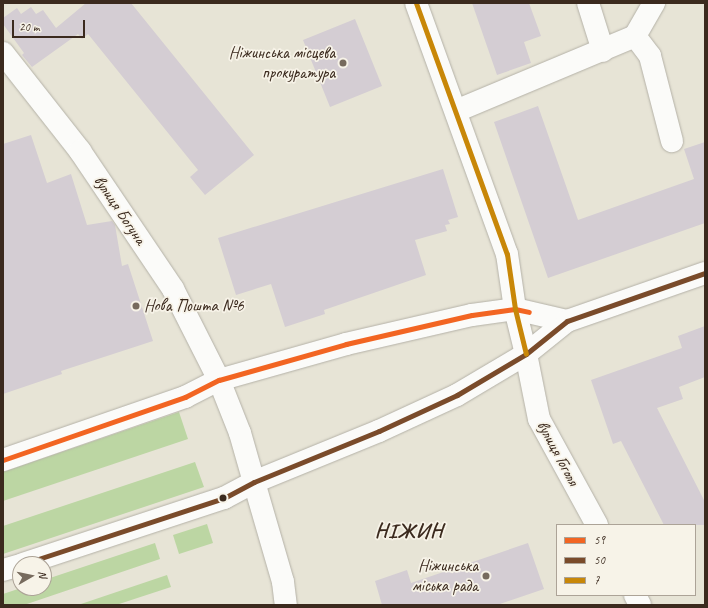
<!DOCTYPE html>
<html>
<head>
<meta charset="utf-8">
<style>
  body { margin:0 }
  #map { position:relative; width:708px; height:608px; overflow:hidden; background:#e7e4d6; font-family:Caveat,sans-serif }
  div>[style] { position:absolute }
  .green>* { inset:0; background:#bcd6a3 }
  .building>* { inset:0; background:#d4cdd3 }
  .roads { filter:drop-shadow(0 0 1px #b4b1a7) drop-shadow(0 0 1px #b4b1a7) }
  .minor>* { height:22px; margin:-11px; padding:0 11px; transform-origin:11px; border-radius:11px; background:#fbfbf9 }
  .major>* { height:22px; margin:-11px; padding:0 11px; transform-origin:11px; border-radius:11px; background:#fbfbf9 }
  .bus-1>* { height:5px; margin:-2.5px; padding:0 2.5px; transform-origin:2.5px; border-radius:2.5px; background:#f26522 }
  .bus-2>* { height:5px; margin:-2.5px; padding:0 2.5px; transform-origin:2.5px; border-radius:2.5px; background:#7a4b2a }
  .bus-3>* { height:5px; margin:-2.5px; padding:0 2.5px; transform-origin:2.5px; border-radius:2.5px; background:#c88708 }
  .dots>* { width:11px; height:11px; translate:-50% -50%; box-sizing:border-box; border:2px solid #f7f3e8; border-radius:50% }
  span { translate:-50% -50%; white-space:nowrap; text-align:center; line-height:1.15; -webkit-text-stroke:3.5px #f7f3e8; paint-order:stroke }
  .poi-label { font-size:17px; color:#3b2a1e }
  .right { translate:-100% -50%; text-align:right }
  .left { translate:0 -50%; text-align:left }
  .street-label { font-size:17px; color:#3b2a1e }
  .district-label { font-size:21px; color:#3b2a1e; font-weight:700; letter-spacing:1px }
  .frame { position:absolute; inset:0; border:4px solid #3b2a1e; pointer-events:none }
  .legend { position:absolute; left:556px; top:524px; width:140px; height:72px; box-sizing:border-box; background:#f7f3e8; border:1px solid #aca397; margin:0; padding:5px 7px; list-style:none; font-size:12px; color:#3b2a1e }
  .legend li { display:flex; align-items:center; gap:8px; height:20px }
  .legend b { width:20px; border:1px solid #aca397 }
  .north { position:absolute; left:12px; top:556px; width:40px; height:40px; box-sizing:border-box; background:#f7f3e8; border:1px solid #aca397; border-radius:50%; rotate:81deg; font-size:11px; font-weight:700; line-height:16px; text-align:center; color:#3b2a1e }
  .north::after { content:''; display:block; margin:auto; width:14px; height:18px; background:#776b5e; clip-path:polygon(50% 0,100% 100%,50% 72%,0 100%) }
  .scale { position:absolute; left:12px; top:20px; width:73px; height:18px; box-sizing:border-box; border:2px solid #3b2a1e; border-top:0; padding-left:5px; font-size:12px; line-height:14px; white-space:nowrap; color:#3b2a1e; -webkit-text-stroke:3px #f7f3e8; paint-order:stroke }
</style>
</head>
<body>
<div id="map">
  <div class="green">
    <i style="clip-path:polygon(179px 412px,188px 439px,3px 501px,3px 472px)"></i>
    <i style="clip-path:polygon(195px 462px,204px 487px,3px 554px,3px 526px)"></i>
    <i style="clip-path:polygon(207px 524px,213px 543px,179px 554px,173px 535px)"></i>
    <i style="clip-path:polygon(155px 543px,160px 559px,24px 605px,3px 605px,3px 594px,21px 588px,44px 588px,44px 580px)"></i>
    <i style="clip-path:polygon(167px 575px,171px 587px,116px 605px,78px 605px)"></i>
  </div>
  <div class="building">
    <i style="clip-path:polygon(86px 3px,131px 3px,254px 155px,205px 195px,190px 177px,198px 170px,88px 34px,82px 39px,78px 34px,32px 67px,22px 55px,24px 53px,3px 24px,3px 18px,17px 8px,21px 14px,31px 7px,36px 14px,43px 10px,56px 28px)"></i>
    <i style="clip-path:polygon(472px 3px,529px 3px,541px 36px,524px 42px,531px 63px,497px 75px)"></i>
    <i style="clip-path:polygon(355px 19px,382px 86px,330px 107px,303px 40px)"></i>
    <i style="clip-path:polygon(538px 106px,578px 220px,694px 179px,684px 149px,705px 142px,705px 223px,548px 278px,494px 122px)"></i>
    <i style="clip-path:polygon(31px 135px,47px 183px,71px 174px,87px 225px,112px 221px,115px 225px,122px 266px,128px 264px,153px 341px,61px 371px,62px 374px,3px 394px,3px 144px)"></i>
    <i style="clip-path:polygon(443px 169px,458px 217px,448px 220px,450px 224px,445px 225px,447px 231px,415px 240px,426px 275px,324px 310px,325px 314px,285px 327px,271px 284px,236px 295px,218px 238px)"></i>
    <i style="clip-path:polygon(705px 326px,705px 377px,679px 387px,683px 399px,657px 408px,705px 502px,705px 525px,664px 525px,621px 441px,613px 444px,591px 380px,682px 348px,678px 336px)"></i>
    <i style="clip-path:polygon(528px 543px,544px 589px,497px 605px,382px 605px,375px 581px,407px 570px,411px 583px)"></i>
  </div>
  <div class="roads">
    <div class="minor">
      <i style="left:588px;top:3px;width:50px;rotate:72.6deg"></i>
      <i style="left:635px;top:36px;width:25px;rotate:53deg"></i>
      <i style="left:650px;top:56px;width:88px;rotate:75.5deg"></i>
      <i style="left:3px;top:53px;width:125px;rotate:51.8deg"></i>
      <i style="left:80px;top:151px;width:166px;rotate:56deg"></i>
      <i style="left:173px;top:289px;width:102px;rotate:63.2deg"></i>
      <i style="left:456px;top:111px;width:194px;rotate:-22.7deg"></i>
      <i style="left:635px;top:36px;width:38px;rotate:-60deg"></i>
      <i style="left:526px;top:354px;width:66px;rotate:78.7deg"></i>
      <i style="left:539px;top:419px;width:121px;rotate:61.3deg"></i>
      <i style="left:254px;top:482px;width:104px;rotate:73.8deg"></i>
      <i style="left:283px;top:582px;width:23px;rotate:83deg"></i>
      <i style="left:635px;top:595px;width:11px;rotate:63deg"></i>
    </div>
    <div class="major">
      <i style="left:416px;top:3px;width:267px;rotate:70.1deg"></i>
      <i style="left:507px;top:254px;width:56px;rotate:81.7deg"></i>
      <i style="left:515px;top:309px;width:46px;rotate:76.3deg"></i>
      <i style="left:219px;top:380px;width:57px;rotate:68.4deg"></i>
      <i style="left:240px;top:433px;width:51px;rotate:74.1deg"></i>
      <i style="left:3px;top:460px;width:193px;rotate:-19.1deg"></i>
      <i style="left:185px;top:397px;width:38px;rotate:-27deg"></i>
      <i style="left:219px;top:380px;width:132px;rotate:-15.8deg"></i>
      <i style="left:346px;top:344px;width:129px;rotate:-13deg"></i>
      <i style="left:472px;top:315px;width:43px;rotate:-7.9deg"></i>
      <i style="left:515px;top:309px;width:53px;rotate:13deg"></i>
      <i style="left:23px;top:564px;width:212px;rotate:-18.2deg"></i>
      <i style="left:224px;top:498px;width:34px;rotate:-28deg"></i>
      <i style="left:254px;top:482px;width:135px;rotate:-22.2deg"></i>
      <i style="left:379px;top:431px;width:86px;rotate:-24.8deg"></i>
      <i style="left:457px;top:395px;width:80px;rotate:-30.7deg"></i>
      <i style="left:526px;top:354px;width:53px;rotate:-38.8deg"></i>
      <i style="left:567px;top:321px;width:146px;rotate:-19.2deg"></i>
      <i style="left:3px;top:570px;width:18px;rotate:-16deg"></i>
    </div>
  </div>
  <div class="bus-1">
    <i style="left:3px;top:460px;width:193px;rotate:-19.1deg"></i>
    <i style="left:185px;top:397px;width:38px;rotate:-27deg"></i>
    <i style="left:219px;top:380px;width:132px;rotate:-15.8deg"></i>
    <i style="left:346px;top:344px;width:129px;rotate:-13deg"></i>
    <i style="left:472px;top:315px;width:43px;rotate:-7.9deg"></i>
    <i style="left:515px;top:309px;width:14px;rotate:12deg"></i>
  </div>
  <div class="bus-2">
    <i style="left:23px;top:564px;width:212px;rotate:-18.2deg"></i>
    <i style="left:224px;top:498px;width:34px;rotate:-28deg"></i>
    <i style="left:254px;top:482px;width:135px;rotate:-22.2deg"></i>
    <i style="left:379px;top:431px;width:86px;rotate:-24.8deg"></i>
    <i style="left:457px;top:395px;width:80px;rotate:-30.7deg"></i>
    <i style="left:526px;top:354px;width:53px;rotate:-38.8deg"></i>
    <i style="left:567px;top:321px;width:146px;rotate:-19.2deg"></i>
  </div>
  <div class="bus-3">
    <i style="left:416px;top:3px;width:267px;rotate:70.1deg"></i>
    <i style="left:507px;top:254px;width:56px;rotate:81.7deg"></i>
    <i style="left:515px;top:309px;width:46px;rotate:76.3deg"></i>
  </div>
  <div class="dots">
    <i style="left:343px;top:63px;background:#776b5e"></i>
    <i style="left:136px;top:306px;background:#776b5e"></i>
    <i style="left:223px;top:498px;background:#3b2a1e"></i>
    <i style="left:486px;top:576px;background:#776b5e"></i>
  </div>
  <div class="poi-label">
    <span class="right" style="left:335px;top:63px">Ніжинська місцева<br>прокуратура</span>
    <span class="left" style="left:144px;top:306px">Нова Пошта №6</span>
    <span class="right" style="left:478px;top:576px">Ніжинська<br>міська рада</span>
  </div>
  <div class="street-label">
    <span style="left:120px;top:210px;rotate:56deg">вулиця Богуна</span>
    <span style="left:558px;top:453px;rotate:62deg">вулиця Гоголя</span>
  </div>
  <div class="district-label">
    <span style="left:409px;top:530px">НІЖИН</span>
  </div>
  <div class="frame"></div>
  <ul class="legend">
  <li><b style="height:5px;background:#f26522"></b>59</li>
  <li><b style="height:5px;background:#7a4b2a"></b>50</li>
  <li><b style="height:5px;background:#c88708"></b>7</li>
  </ul>
  <div class="north">N</div>
  <div class="scale">20 m</div>
</div>
</body>
</html>
